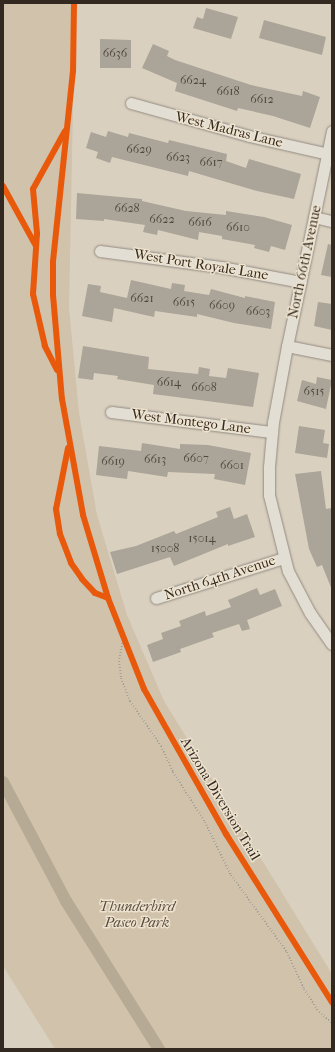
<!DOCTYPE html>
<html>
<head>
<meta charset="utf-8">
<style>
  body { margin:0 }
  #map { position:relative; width:335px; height:1052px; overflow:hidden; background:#dad0bf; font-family:"IM FELL French Canon",serif }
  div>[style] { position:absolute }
  .green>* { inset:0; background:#d0c2ab }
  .canal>* { height:12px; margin:-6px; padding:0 6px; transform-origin:6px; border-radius:6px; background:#b7aa94 }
  .building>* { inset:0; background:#aba498 }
  .path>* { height:2px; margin-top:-1px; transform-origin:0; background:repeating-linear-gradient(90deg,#a4a098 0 1px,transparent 0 3px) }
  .roads { filter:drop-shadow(0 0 1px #928b81) drop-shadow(0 0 1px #928b81) }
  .minor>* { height:11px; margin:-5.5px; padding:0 5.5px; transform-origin:5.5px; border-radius:5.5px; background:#e2ded4 }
  .cycleway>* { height:6px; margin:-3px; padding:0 3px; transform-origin:3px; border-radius:3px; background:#e8590c }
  span { translate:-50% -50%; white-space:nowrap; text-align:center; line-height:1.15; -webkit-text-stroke:3px #eee3ce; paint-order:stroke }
  .number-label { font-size:12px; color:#51483f }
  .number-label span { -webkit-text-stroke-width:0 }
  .street-label { font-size:14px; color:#332921 }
  .park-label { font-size:14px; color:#584c40; font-style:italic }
  .frame { position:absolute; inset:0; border:4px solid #332921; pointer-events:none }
</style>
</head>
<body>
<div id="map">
  <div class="green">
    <i style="clip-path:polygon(3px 3px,75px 3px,69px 308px,79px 413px,97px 515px,127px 615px,164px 701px,332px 974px,332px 1049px,55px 1049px,3px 966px)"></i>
  </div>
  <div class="canal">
    <i style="left:3px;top:782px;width:135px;rotate:62.1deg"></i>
    <i style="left:66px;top:901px;width:175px;rotate:57.9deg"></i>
  </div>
  <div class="building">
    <i style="clip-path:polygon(206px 8px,238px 17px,231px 39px,193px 28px,197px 17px,203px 19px)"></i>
    <i style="clip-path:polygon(264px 20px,326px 37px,322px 55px,259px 38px)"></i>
    <i style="clip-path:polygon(100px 39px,131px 40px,131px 68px,100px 68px)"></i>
    <i style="clip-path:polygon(153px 44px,169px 51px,167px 56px,175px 60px,251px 85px,302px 96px,303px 91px,320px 97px,310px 128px,273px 116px,238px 108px,237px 111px,175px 91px,177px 83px,142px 68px)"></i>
    <i style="clip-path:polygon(108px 131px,128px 137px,129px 133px,168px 143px,169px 140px,227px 154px,226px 161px,246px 168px,249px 159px,301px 174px,294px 199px,257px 191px,189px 171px,188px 176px,112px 157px,110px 163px,96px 158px,98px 152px,86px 148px,91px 132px,106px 137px)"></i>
    <i style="clip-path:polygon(77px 193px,142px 199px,142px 201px,186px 211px,226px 215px,226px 211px,264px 217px,292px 225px,285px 250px,271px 246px,269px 252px,254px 248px,255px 245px,222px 239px,222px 236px,199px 232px,198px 240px,158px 230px,157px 235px,143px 232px,145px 225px,104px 219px,104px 221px,76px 219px)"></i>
    <i style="clip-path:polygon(328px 244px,332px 245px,332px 277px,321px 275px)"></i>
    <i style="clip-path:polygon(131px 280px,171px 289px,172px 283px,185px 285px,184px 291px,209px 295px,211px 289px,245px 298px,245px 296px,275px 302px,271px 329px,234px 323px,197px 314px,197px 317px,155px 311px,154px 317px,114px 308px,112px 322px,82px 316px,88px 284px,101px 286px,100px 292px,127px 298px)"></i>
    <i style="clip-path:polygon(318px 302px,332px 304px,332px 330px,314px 326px)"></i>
    <i style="clip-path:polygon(83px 346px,149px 357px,148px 369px,198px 374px,199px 367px,210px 369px,209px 376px,226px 378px,228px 368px,259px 373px,253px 407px,153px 394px,154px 385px,117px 379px,118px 376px,94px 373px,93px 380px,78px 378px)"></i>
    <i style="clip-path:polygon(317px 377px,332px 380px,326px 409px,297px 401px,302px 380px,316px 384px)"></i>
    <i style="clip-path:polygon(299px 426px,325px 430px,323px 443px,329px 444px,327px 458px,295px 453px)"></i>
    <i style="clip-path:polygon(142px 443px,180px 449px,180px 444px,208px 445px,251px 453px,245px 485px,214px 479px,215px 474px,168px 472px,167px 477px,128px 471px,127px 479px,96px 475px,99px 446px,141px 451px)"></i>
    <i style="clip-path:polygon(321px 471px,326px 509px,332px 508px,332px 590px,322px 565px,317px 567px,309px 549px,295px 474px)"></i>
    <i style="clip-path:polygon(230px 507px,234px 519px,247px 514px,255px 537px,228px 546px,228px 544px,174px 566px,170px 557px,117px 574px,110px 552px,136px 546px,174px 531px,176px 534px,218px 517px,216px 512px)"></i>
    <i style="clip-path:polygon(257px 588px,260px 595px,275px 589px,282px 606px,247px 620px,250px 629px,242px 631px,239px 624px,212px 633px,214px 637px,180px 649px,181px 652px,153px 662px,147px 645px,163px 639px,161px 633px,181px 626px,179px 621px,205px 611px,206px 616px,231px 607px,228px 600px)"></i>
  </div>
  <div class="path">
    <i style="left:36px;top:246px;width:57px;rotate:-93deg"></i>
    <i style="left:33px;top:189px;width:68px;rotate:-60.8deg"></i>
    <i style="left:60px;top:378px;width:83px;rotate:-94.8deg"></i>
    <i style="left:53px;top:295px;width:33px;rotate:-90deg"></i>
    <i style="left:53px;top:262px;width:192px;rotate:-84deg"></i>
    <i style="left:73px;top:71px;width:68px;rotate:-89.2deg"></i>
    <i style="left:69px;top:444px;width:66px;rotate:101.3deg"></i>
    <i style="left:56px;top:509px;width:25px;rotate:81deg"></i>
    <i style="left:60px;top:534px;width:31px;rotate:69deg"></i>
    <i style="left:71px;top:563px;width:19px;rotate:55deg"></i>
    <i style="left:82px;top:579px;width:19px;rotate:47deg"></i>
    <i style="left:95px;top:593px;width:14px;rotate:21deg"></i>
    <i style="left:123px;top:640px;width:21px;rotate:101deg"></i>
    <i style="left:119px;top:661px;width:17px;rotate:83deg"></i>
    <i style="left:121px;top:678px;width:25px;rotate:69deg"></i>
    <i style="left:130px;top:701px;width:55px;rotate:55.4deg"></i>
    <i style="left:161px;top:746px;width:29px;rotate:65deg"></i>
    <i style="left:173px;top:772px;width:59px;rotate:57.4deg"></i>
    <i style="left:205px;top:822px;width:59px;rotate:63.9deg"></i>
    <i style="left:231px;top:875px;width:95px;rotate:54deg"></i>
    <i style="left:287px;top:952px;width:41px;rotate:65.3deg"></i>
    <i style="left:304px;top:989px;width:27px;rotate:57deg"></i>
    <i style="left:319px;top:1012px;width:17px;rotate:40deg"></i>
  </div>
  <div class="roads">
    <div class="minor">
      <i style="left:131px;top:103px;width:123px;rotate:15.6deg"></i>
      <i style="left:249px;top:136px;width:81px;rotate:12.8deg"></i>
      <i style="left:332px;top:131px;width:220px;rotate:101.8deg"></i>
      <i style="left:287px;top:346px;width:77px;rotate:100.4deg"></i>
      <i style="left:273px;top:422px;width:45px;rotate:95.1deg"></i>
      <i style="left:269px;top:467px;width:28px;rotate:90deg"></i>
      <i style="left:269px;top:495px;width:78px;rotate:76deg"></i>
      <i style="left:288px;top:571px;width:47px;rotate:62.4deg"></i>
      <i style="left:310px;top:613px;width:38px;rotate:55deg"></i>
      <i style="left:314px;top:217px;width:18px;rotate:13deg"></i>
      <i style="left:100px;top:251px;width:122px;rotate:7.5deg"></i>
      <i style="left:221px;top:267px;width:81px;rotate:10.6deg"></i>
      <i style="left:287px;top:346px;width:46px;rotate:11.3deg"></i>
      <i style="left:111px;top:412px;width:162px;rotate:7.1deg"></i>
      <i style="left:156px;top:598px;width:134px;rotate:-17.4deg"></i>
    </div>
  </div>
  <div class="cycleway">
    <i style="left:74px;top:3px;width:68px;rotate:90.8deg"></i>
    <i style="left:73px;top:71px;width:192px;rotate:96deg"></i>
    <i style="left:53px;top:262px;width:33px;rotate:90deg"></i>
    <i style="left:53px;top:295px;width:104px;rotate:85.1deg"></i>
    <i style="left:62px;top:399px;width:118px;rotate:79.7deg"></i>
    <i style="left:83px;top:515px;width:87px;rotate:73.2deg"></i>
    <i style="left:108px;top:598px;width:98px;rotate:68.4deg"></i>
    <i style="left:144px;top:689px;width:167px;rotate:60.5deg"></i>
    <i style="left:226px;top:834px;width:199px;rotate:57.8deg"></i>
    <i style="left:3px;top:186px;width:68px;rotate:61.2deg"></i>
    <i style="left:57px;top:370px;width:27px;rotate:-117deg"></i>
    <i style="left:45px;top:346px;width:53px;rotate:-103deg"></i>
    <i style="left:33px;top:294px;width:61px;rotate:-86.2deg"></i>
    <i style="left:37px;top:233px;width:44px;rotate:-95.2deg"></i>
    <i style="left:33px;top:189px;width:66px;rotate:-61.1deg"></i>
    <i style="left:68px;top:448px;width:62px;rotate:101.1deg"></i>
    <i style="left:56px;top:509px;width:25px;rotate:81deg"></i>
    <i style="left:60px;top:534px;width:31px;rotate:69deg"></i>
    <i style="left:71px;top:563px;width:19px;rotate:55deg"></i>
    <i style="left:82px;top:579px;width:19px;rotate:47deg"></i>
    <i style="left:95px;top:593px;width:14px;rotate:21deg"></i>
  </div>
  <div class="number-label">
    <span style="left:115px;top:54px">6636</span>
    <span style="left:193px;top:81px">6624</span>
    <span style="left:228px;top:92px">6618</span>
    <span style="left:262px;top:100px">6612</span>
    <span style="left:139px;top:150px">6629</span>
    <span style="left:178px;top:158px">6623</span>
    <span style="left:211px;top:163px">6617</span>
    <span style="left:127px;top:209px">6628</span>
    <span style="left:162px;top:220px">6622</span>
    <span style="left:200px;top:223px">6616</span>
    <span style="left:238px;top:228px">6610</span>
    <span style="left:142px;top:299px">6621</span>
    <span style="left:184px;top:303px">6615</span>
    <span style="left:222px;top:306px">6609</span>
    <span style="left:258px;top:312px">6603</span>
    <span style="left:169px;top:383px">6614</span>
    <span style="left:204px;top:388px">6608</span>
    <span style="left:314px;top:392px">6515</span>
    <span style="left:196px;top:459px">6607</span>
    <span style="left:155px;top:460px">6613</span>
    <span style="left:113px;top:462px">6619</span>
    <span style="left:232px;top:466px">6601</span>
    <span style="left:202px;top:539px">15014</span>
    <span style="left:165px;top:549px">15008</span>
  </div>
  <div class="street-label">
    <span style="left:229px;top:130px;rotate:14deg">West Madras Lane</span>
    <span style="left:305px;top:262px;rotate:-78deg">North 66th Avenue</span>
    <span style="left:201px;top:265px;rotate:9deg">West Port Royale Lane</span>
    <span style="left:191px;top:422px;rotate:7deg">West Montego Lane</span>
    <span style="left:220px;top:578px;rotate:-18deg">North 64th Avenue</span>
    <span style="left:220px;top:799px;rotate:59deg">Arizona Diversion Trail</span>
  </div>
  <div class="park-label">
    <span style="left:137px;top:915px">Thunderbird<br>Paseo Park</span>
  </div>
  <div class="frame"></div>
</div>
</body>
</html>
